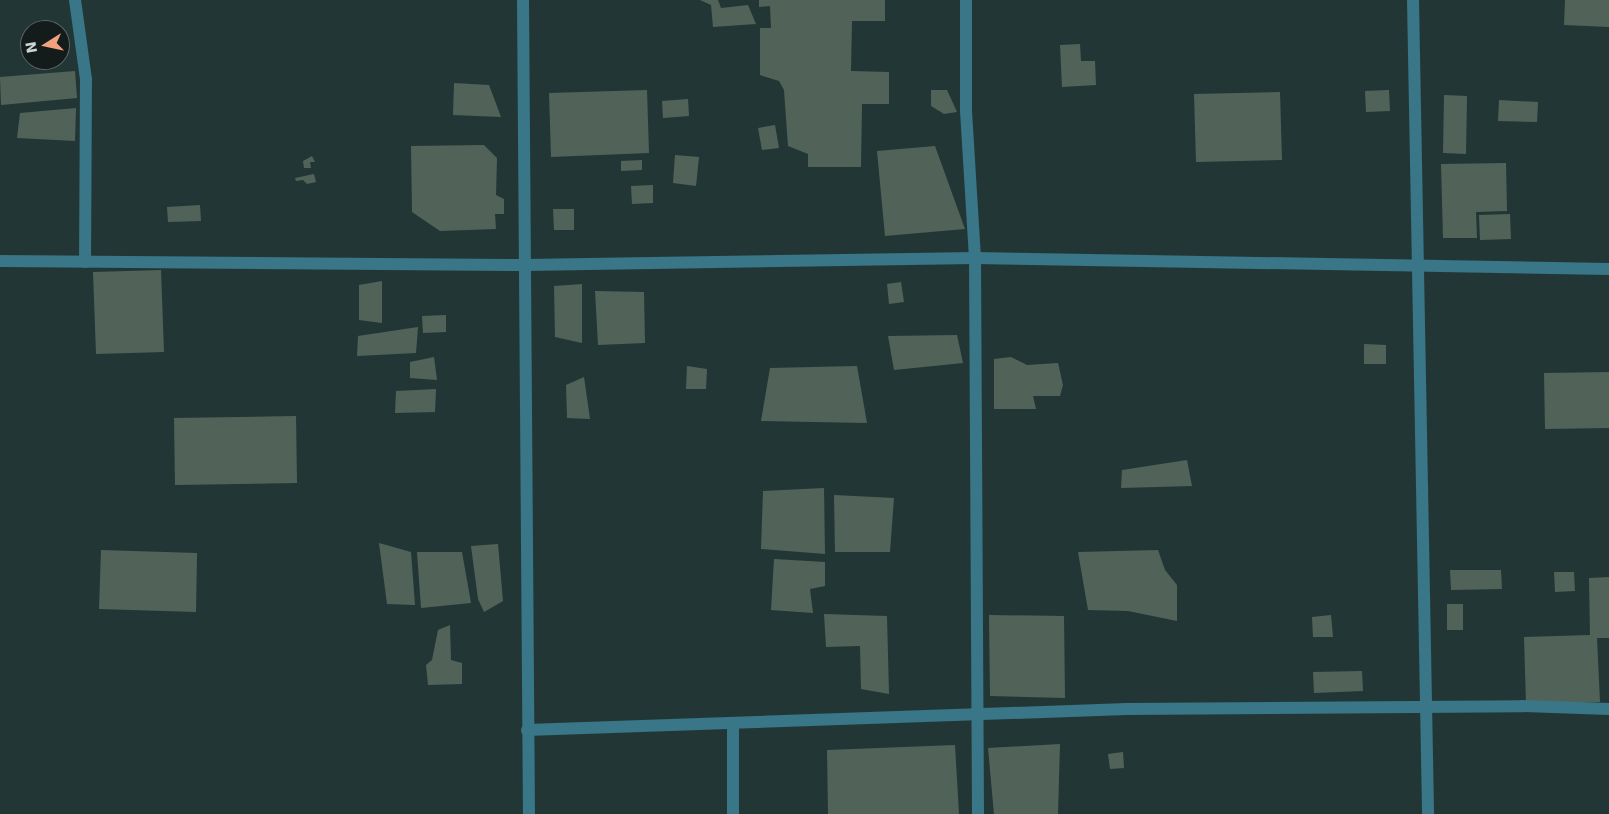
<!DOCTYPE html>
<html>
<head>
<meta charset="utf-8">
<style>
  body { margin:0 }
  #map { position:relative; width:1609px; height:814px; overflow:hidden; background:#223735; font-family:"DejaVu Sans",sans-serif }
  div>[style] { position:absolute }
  .building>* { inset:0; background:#516359 }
  .minor>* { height:12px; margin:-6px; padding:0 6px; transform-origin:6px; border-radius:6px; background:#397687 }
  span { translate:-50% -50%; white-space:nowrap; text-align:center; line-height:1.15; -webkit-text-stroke:4px #131c1b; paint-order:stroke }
  .north { position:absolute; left:20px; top:20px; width:50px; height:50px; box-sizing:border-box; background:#131c1b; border:1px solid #5c6665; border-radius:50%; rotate:260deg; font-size:14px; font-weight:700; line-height:20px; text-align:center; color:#cad6d5 }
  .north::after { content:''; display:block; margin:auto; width:18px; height:22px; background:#f2a17e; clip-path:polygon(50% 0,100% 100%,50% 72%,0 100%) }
</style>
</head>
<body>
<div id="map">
  <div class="building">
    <i style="clip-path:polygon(700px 0,718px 0,721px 8px,748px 5px,756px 24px,713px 27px,711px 5px)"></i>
    <i style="clip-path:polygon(759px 0,885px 0,885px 21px,852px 21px,851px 71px,889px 72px,889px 104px,862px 104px,861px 167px,808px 167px,808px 154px,788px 146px,784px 90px,779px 81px,760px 75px,760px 28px,771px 28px,770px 6px,759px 7px)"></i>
    <i style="clip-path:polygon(1565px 0,1609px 0,1609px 27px,1564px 25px)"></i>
    <i style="clip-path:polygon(1080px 44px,1081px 61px,1095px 61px,1096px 85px,1062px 87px,1060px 45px)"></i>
    <i style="clip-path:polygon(75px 71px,77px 98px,1px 105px,0 77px)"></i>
    <i style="clip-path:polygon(454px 83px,489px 85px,501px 117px,453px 115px)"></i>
    <i style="clip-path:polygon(647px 90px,649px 153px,551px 157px,549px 93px)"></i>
    <i style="clip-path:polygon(931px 90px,947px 90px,957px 112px,944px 114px,931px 106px)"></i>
    <i style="clip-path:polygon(1389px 90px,1390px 111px,1366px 112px,1365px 91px)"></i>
    <i style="clip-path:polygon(1280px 92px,1282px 160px,1196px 162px,1194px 94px)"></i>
    <i style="clip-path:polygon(1444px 95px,1467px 96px,1466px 154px,1443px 153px)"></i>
    <i style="clip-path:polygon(688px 99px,689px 116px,663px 118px,662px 101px)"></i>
    <i style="clip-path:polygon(1499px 100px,1538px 102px,1537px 122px,1498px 121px)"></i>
    <i style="clip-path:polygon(76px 108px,75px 141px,17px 138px,20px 113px)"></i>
    <i style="clip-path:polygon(775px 125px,779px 148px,762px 150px,758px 128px)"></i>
    <i style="clip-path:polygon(484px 145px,497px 158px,496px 195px,504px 199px,504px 214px,495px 214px,496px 229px,440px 231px,412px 212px,411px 146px)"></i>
    <i style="clip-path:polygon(935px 146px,965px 229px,885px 236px,877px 151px)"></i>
    <i style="clip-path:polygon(675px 155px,699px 157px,696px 186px,673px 183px)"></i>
    <i style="clip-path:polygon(312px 156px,315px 162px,310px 162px,311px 168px,304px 168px,303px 161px)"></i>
    <i style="clip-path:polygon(642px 160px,642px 170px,621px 171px,621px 161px)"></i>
    <i style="clip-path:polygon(1506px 163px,1507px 211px,1476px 212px,1477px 238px,1443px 238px,1441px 164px)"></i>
    <i style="clip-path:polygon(314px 174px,316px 182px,307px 184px,303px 180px,296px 181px,295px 178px)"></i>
    <i style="clip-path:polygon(653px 185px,653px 203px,632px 204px,631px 186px)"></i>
    <i style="clip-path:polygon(200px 205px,201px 221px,168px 222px,167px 207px)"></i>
    <i style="clip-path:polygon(553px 209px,574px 209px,574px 230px,554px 230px)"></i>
    <i style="clip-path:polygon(1510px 214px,1511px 239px,1480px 240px,1479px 215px)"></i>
    <i style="clip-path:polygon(161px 270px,164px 352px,96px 354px,93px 272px)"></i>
    <i style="clip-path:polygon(382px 281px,382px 323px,359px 320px,359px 285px)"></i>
    <i style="clip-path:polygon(901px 282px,904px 302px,889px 304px,887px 284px)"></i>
    <i style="clip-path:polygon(582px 284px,582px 343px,555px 337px,554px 286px)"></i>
    <i style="clip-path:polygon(595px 291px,644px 292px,645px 343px,598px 345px)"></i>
    <i style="clip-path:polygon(446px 315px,446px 332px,423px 333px,422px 316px)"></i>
    <i style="clip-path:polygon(418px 327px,416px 353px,357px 356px,358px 336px)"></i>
    <i style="clip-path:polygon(957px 335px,963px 363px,894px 370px,888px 336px)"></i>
    <i style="clip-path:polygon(1364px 344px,1386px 345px,1386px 364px,1364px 364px)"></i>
    <i style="clip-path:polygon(434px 357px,437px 380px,410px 378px,410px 362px)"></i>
    <i style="clip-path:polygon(1011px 357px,1027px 365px,1058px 363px,1063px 385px,1060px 396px,1033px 396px,1036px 409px,994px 409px,994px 359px)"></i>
    <i style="clip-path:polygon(687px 366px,707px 369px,706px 389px,686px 389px)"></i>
    <i style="clip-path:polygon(857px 366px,867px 423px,761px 421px,770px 368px)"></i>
    <i style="clip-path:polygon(1609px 372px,1609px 428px,1545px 429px,1544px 373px)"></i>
    <i style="clip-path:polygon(584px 377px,590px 419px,567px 418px,566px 385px)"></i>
    <i style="clip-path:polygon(436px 389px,435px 412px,395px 413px,396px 391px)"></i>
    <i style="clip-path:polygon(296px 416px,297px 483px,175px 485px,174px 418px)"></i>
    <i style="clip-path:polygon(1187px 460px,1192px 486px,1121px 488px,1122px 470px)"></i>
    <i style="clip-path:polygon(824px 488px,825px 554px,761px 549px,763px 491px)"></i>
    <i style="clip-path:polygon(834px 495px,894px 498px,890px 552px,835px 552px)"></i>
    <i style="clip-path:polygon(379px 543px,411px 552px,415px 605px,387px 604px)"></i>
    <i style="clip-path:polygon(498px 544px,503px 601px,484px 612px,478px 599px,471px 546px)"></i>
    <i style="clip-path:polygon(101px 550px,197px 553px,196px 612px,99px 609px)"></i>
    <i style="clip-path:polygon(1158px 550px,1165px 570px,1177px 585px,1177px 621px,1128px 611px,1088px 610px,1078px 552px)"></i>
    <i style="clip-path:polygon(417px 552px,462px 552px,471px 603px,421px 608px)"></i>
    <i style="clip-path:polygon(774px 559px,825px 562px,825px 586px,810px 589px,813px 613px,771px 610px)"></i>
    <i style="clip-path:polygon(1450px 570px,1501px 570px,1502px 589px,1451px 590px)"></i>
    <i style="clip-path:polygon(1554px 572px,1574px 572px,1575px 591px,1555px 592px)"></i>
    <i style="clip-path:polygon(1609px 577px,1609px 638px,1597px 638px,1600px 702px,1526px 704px,1524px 637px,1590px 635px,1589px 578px)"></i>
    <i style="clip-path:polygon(1447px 604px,1463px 604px,1463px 630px,1447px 630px)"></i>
    <i style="clip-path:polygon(824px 614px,887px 616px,889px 694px,861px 689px,860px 646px,826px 647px)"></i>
    <i style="clip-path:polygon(989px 615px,1064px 616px,1065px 698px,990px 696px)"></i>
    <i style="clip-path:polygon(1331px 615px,1333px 637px,1313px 637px,1312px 617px)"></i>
    <i style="clip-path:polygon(450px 625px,451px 660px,462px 663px,462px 684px,428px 685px,426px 665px,432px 660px,438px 630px)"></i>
    <i style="clip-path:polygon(1362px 671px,1363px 691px,1314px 693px,1313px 672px)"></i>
    <i style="clip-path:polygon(1060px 744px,1058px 814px,994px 814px,988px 748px)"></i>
    <i style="clip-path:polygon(955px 745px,959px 814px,828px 814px,827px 750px)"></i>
    <i style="clip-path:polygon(1123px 752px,1124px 768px,1110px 769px,1108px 754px)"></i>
  </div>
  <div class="minor">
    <i style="left:75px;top:0;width:80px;rotate:82.1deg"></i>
    <i style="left:86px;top:79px;width:183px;rotate:90.3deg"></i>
    <i style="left:523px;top:0;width:814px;rotate:89.58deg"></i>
    <i style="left:966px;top:0;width:111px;rotate:90deg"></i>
    <i style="left:966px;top:111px;width:147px;rotate:86.5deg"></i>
    <i style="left:975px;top:258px;width:556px;rotate:89.69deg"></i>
    <i style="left:1413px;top:0;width:814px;rotate:88.94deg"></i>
    <i style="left:0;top:261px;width:525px;rotate:0.44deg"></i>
    <i style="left:525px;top:265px;width:450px;rotate:-0.9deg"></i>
    <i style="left:975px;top:258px;width:634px;rotate:0.99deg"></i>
    <i style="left:733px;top:725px;width:89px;rotate:90deg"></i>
    <i style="left:527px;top:730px;width:600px;rotate:-2deg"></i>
    <i style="left:1127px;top:709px;width:395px;rotate:-0.4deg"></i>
    <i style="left:1522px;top:706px;width:87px;rotate:2deg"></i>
  </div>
  <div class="north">N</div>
</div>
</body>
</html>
